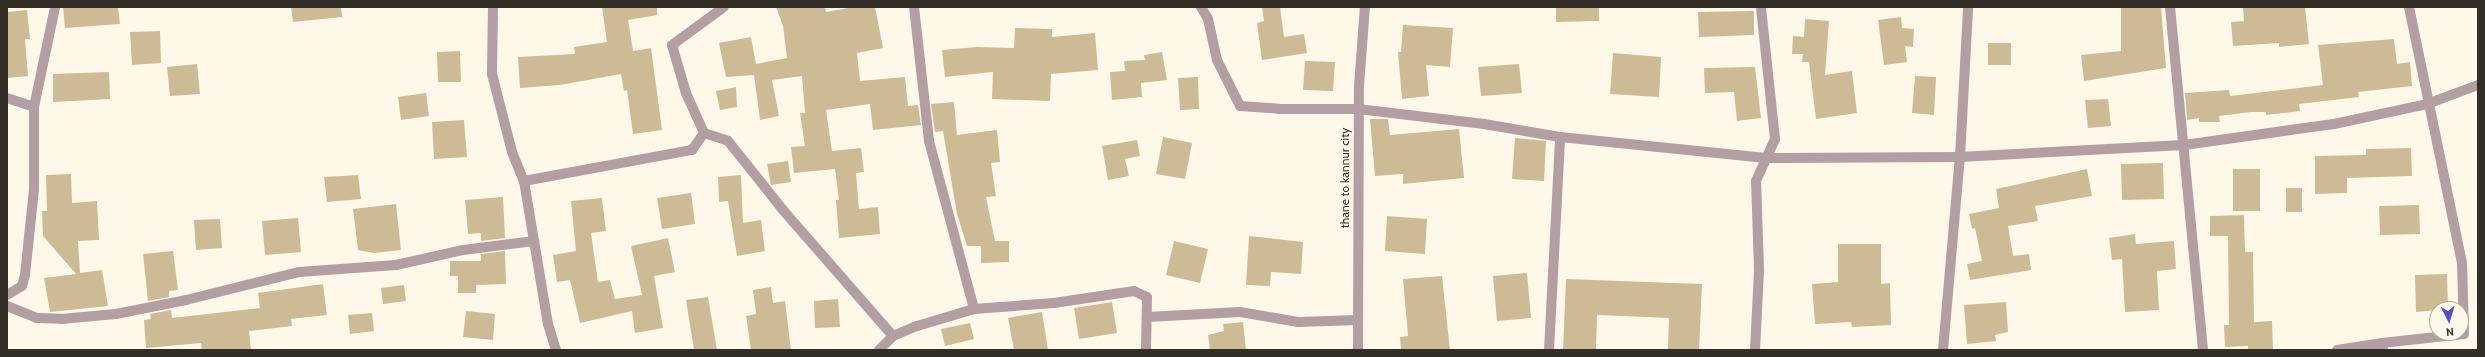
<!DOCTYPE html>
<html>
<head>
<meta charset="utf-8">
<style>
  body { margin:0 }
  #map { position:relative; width:2485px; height:357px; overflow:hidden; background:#fff8e9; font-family:Cabin,sans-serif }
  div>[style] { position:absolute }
  .building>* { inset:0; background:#cdbb95 }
  .minor>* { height:10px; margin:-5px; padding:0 5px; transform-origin:5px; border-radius:5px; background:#b39ea3 }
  span { translate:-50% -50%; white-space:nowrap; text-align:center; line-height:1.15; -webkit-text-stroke:4px #fff8e9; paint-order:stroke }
  .street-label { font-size:12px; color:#342f26 }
  .frame { position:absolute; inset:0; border:8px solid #342f26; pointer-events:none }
  .north { position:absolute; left:2429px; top:301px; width:40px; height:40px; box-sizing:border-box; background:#fff8e9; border:1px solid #aea89b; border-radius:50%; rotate:175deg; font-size:11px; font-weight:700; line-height:16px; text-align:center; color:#342f26 }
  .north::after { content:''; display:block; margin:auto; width:14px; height:18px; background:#4c54ca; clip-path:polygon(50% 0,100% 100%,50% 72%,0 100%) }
</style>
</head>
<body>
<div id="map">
  <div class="building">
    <i style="clip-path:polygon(63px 7px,118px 7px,120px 24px,65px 28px)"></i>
    <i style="clip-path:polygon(291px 7px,341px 7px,342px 17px,293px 22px)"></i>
    <i style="clip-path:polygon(602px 7px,657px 7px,657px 15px,628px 20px,633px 51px,651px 48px,662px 130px,633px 134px,627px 90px,624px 91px,621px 74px,560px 85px,520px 88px,518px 57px,575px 54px,574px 47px,607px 42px)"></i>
    <i style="clip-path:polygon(776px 7px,825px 7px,826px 12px,854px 7px,875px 7px,883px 48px,857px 53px,860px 81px,905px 77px,908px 106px,918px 105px,921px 125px,873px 130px,870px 104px,826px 110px,832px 151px,861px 148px,864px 172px,856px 173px,859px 209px,878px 207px,880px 234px,839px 238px,836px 200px,839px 200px,835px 169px,794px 173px,791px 147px,805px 146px,800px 113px,805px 113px,802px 76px,772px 80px,779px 116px,760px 120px,754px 75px,726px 77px,719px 43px,751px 37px,756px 64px,787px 58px,783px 26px)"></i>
    <i style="clip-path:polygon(1262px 7px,1280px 7px,1284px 37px,1304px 34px,1307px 53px,1262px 60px,1257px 23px,1264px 21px)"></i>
    <i style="clip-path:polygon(1556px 7px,1599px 7px,1599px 21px,1556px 22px)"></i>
    <i style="clip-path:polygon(2121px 7px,2161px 7px,2166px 68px,2084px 81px,2081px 55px,2121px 51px)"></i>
    <i style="clip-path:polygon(2243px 7px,2305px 7px,2309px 44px,2279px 47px,2279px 43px,2233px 46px,2231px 22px,2244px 21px)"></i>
    <i style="clip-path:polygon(27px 10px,30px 39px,25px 39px,28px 76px,7px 78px,7px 12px)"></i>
    <i style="clip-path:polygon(1754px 11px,1754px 35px,1699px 37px,1698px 12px)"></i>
    <i style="clip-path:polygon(1901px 17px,1902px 28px,1914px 29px,1913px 47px,1905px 46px,1907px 62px,1884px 65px,1878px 20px)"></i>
    <i style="clip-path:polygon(1805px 19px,1829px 21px,1825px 75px,1852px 71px,1857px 113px,1816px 119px,1809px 62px,1802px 62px,1803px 54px,1792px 54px,1793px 36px,1804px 37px)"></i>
    <i style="clip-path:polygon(1403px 25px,1453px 28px,1450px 67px,1426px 65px,1429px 96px,1402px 99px,1398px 52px,1401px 52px)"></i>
    <i style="clip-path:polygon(1015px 28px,1052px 29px,1052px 37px,1095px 33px,1098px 70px,1051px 74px,1050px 101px,992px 99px,993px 72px,945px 77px,942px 50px,977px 47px,1014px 48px)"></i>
    <i style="clip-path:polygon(160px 31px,161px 63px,132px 65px,130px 32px)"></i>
    <i style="clip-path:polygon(2394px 39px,2397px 64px,2410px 62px,2412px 86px,2358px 92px,2359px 97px,2299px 104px,2300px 111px,2266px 115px,2266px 112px,2251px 112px,2219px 116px,2220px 122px,2199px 122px,2199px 118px,2187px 120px,2185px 93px,2229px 90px,2230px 96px,2323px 85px,2318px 45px)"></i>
    <i style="clip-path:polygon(1988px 43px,2011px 43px,2011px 65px,1988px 65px)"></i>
    <i style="clip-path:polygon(460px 51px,461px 82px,438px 82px,437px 52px)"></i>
    <i style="clip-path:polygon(1162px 52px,1167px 80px,1141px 83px,1142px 97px,1112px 100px,1110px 72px,1125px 71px,1124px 61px,1145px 60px,1144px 55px)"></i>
    <i style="clip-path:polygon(1613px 53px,1661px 57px,1659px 97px,1610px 94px)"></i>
    <i style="clip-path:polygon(1305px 61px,1335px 62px,1333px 91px,1303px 90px)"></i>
    <i style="clip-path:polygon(197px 64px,200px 94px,170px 96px,167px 67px)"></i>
    <i style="clip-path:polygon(1519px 64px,1522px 93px,1481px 96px,1478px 67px)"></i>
    <i style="clip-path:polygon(1755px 67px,1761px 118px,1737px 121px,1734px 92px,1705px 93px,1704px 68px)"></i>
    <i style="clip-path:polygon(109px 72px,110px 99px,53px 102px,53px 74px)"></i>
    <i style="clip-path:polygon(1915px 76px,1936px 77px,1934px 115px,1912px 113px)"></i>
    <i style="clip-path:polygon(1198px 77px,1199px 109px,1180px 110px,1178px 78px)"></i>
    <i style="clip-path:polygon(736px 87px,737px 107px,720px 110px,716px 91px)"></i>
    <i style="clip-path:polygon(426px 93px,429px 116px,401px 120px,398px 97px)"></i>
    <i style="clip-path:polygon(2108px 99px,2111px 126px,2088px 128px,2085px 100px)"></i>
    <i style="clip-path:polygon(954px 102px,957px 135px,997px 130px,1000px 162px,991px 163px,996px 196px,986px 197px,995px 241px,1009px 241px,1009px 262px,981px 263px,981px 246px,967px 246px,957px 214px,943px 131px,935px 132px,931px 104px)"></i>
    <i style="clip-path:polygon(1370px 119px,1388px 119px,1390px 135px,1459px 129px,1464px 178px,1403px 184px,1403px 174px,1375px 176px)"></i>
    <i style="clip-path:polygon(464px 120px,467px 157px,434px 159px,432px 122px)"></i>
    <i style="clip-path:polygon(1163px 137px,1192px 143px,1185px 179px,1156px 174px)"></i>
    <i style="clip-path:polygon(1515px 138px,1546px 141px,1544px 181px,1512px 179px)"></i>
    <i style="clip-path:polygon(1137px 140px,1140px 156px,1125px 159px,1129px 176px,1108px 180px,1102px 146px)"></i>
    <i style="clip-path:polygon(2411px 148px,2412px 176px,2347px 178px,2347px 193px,2315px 194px,2315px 156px,2366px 155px,2366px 149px)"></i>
    <i style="clip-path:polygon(788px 161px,791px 182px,771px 185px,767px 164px)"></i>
    <i style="clip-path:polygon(2163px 163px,2164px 199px,2122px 200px,2121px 164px)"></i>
    <i style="clip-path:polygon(2087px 169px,2092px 196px,2035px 206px,2038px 221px,2008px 226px,2013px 256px,2029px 254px,2031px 270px,1970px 280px,1967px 264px,1982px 261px,1975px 228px,1972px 229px,1969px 214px,1999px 208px,1996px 189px)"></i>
    <i style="clip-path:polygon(2233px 169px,2260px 169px,2260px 211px,2233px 211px)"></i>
    <i style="clip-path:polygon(71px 174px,72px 203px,97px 201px,99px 240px,78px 241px,80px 273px,102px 270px,108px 306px,50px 312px,44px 278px,76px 274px,43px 236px,42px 211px,47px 211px,46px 175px)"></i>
    <i style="clip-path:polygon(358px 175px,361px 199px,327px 202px,324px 177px)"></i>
    <i style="clip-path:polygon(741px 175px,743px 223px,761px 220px,765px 251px,737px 256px,728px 201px,719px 202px,718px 177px)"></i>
    <i style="clip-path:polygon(2286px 188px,2302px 188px,2302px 212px,2286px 212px)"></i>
    <i style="clip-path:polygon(691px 193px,695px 224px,662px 229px,657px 198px)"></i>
    <i style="clip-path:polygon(503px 197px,505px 238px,481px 241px,481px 233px,468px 234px,465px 200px)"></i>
    <i style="clip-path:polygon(602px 198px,606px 231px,591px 233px,598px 282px,610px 280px,615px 299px,642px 295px,631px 246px,668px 238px,675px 272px,654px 276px,663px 328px,635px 333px,632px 311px,580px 323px,570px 280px,557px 282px,553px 255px,576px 251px,571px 201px)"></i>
    <i style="clip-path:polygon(396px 204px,401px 250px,374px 253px,358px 250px,353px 209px)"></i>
    <i style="clip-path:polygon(2419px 205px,2420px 234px,2380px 235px,2379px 206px)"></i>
    <i style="clip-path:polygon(2244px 215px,2245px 252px,2253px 252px,2254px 322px,2272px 321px,2273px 350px,2248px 350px,2248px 346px,2225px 347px,2224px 325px,2229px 325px,2228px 236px,2210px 236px,2210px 216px)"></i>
    <i style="clip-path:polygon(1387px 216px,1427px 219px,1425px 254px,1385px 251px)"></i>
    <i style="clip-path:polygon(298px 218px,301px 252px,265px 255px,262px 221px)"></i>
    <i style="clip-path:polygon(220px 219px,222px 248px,196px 250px,194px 220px)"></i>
    <i style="clip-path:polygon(2135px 234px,2136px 244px,2174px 241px,2176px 269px,2157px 271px,2159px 310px,2125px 312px,2122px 259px,2112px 260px,2109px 238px)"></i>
    <i style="clip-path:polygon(1249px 236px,1303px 242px,1301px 274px,1271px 272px,1270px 286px,1246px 285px)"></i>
    <i style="clip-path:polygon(1174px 241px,1208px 249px,1200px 283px,1166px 275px)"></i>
    <i style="clip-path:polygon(1838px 244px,1881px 244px,1881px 284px,1890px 283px,1891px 325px,1852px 327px,1851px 322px,1815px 324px,1812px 284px,1838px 282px)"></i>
    <i style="clip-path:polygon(173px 251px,178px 290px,169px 291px,169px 297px,148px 301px,143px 254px)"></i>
    <i style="clip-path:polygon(505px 251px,506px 284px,476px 285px,476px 293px,458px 293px,458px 276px,450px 276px,450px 261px,481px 261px,481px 254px)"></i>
    <i style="clip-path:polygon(1527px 273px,1531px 318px,1497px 321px,1493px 276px)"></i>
    <i style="clip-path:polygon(2447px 274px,2448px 309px,2416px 312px,2415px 275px)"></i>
    <i style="clip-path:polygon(1442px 276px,1450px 350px,1401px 350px,1400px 337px,1408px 336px,1403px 279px)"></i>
    <i style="clip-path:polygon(1566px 279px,1702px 284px,1699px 350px,1668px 350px,1669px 318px,1597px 315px,1596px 350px,1563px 350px)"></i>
    <i style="clip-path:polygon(323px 284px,327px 315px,291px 319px,292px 326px,249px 331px,251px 350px,202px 350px,201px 343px,146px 348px,144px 320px,151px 319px,150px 314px,171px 310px,172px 318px,260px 308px,258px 293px)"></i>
    <i style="clip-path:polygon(404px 285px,406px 301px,383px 304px,381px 288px)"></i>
    <i style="clip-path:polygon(771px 287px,773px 303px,785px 301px,791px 350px,751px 350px,746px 316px,756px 314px,753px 290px)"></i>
    <i style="clip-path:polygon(708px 297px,717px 350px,694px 350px,686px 300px)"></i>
    <i style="clip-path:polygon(838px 299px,840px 327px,815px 328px,814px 301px)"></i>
    <i style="clip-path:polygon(1112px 302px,1117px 333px,1079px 339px,1074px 308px)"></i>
    <i style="clip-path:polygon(2006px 302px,2008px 332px,1995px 335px,1996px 341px,1967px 344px,1964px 305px)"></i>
    <i style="clip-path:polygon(466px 311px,495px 314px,493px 340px,463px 337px)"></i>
    <i style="clip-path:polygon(1042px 312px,1048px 350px,1014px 350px,1008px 318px)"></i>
    <i style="clip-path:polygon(372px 313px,374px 331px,350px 334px,348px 315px)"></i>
    <i style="clip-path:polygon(1243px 322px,1246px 350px,1210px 350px,1208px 335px,1224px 331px,1223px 324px)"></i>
    <i style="clip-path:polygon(970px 323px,974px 339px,945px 346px,941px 329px)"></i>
  </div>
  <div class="minor">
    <i style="left:493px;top:7px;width:67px;rotate:90.9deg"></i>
    <i style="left:492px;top:74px;width:81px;rotate:75.6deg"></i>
    <i style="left:512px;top:152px;width:31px;rotate:68deg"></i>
    <i style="left:524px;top:181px;width:145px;rotate:80.5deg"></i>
    <i style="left:548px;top:324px;width:27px;rotate:73deg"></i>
    <i style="left:914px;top:7px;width:135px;rotate:83.6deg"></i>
    <i style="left:929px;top:141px;width:174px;rotate:75deg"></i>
    <i style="left:1201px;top:7px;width:14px;rotate:60deg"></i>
    <i style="left:1208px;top:19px;width:42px;rotate:77.6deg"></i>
    <i style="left:1217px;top:60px;width:51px;rotate:63.4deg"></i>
    <i style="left:1240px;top:106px;width:39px;rotate:4deg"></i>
    <i style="left:1279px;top:109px;width:79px"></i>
    <i style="left:1358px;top:109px;width:127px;rotate:6.8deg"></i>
    <i style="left:1484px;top:124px;width:77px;rotate:9.7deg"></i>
    <i style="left:1560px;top:137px;width:207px;rotate:5.8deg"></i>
    <i style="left:1766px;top:158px;width:194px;rotate:-0.3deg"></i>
    <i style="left:1960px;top:157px;width:224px;rotate:-3.1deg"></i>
    <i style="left:2184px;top:145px;width:151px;rotate:-8deg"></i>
    <i style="left:2334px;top:124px;width:95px;rotate:-12.1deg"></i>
    <i style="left:2427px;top:104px;width:54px;rotate:-20.4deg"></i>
    <i style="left:2170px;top:7px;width:345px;rotate:84.5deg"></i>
    <i style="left:7px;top:98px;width:28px;rotate:18deg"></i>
    <i style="left:704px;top:133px;width:25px;rotate:18deg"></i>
    <i style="left:728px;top:141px;width:88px;rotate:51.4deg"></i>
    <i style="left:783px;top:210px;width:167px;rotate:48.9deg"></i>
    <i style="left:524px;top:181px;width:171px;rotate:-10.5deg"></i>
    <i style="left:692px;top:150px;width:21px;rotate:-55deg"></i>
    <i style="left:704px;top:133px;width:44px;rotate:-114.2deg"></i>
    <i style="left:686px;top:93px;width:50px;rotate:-106.3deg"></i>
    <i style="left:672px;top:45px;width:64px;rotate:-36.2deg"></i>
    <i style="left:7px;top:295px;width:17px;rotate:-31deg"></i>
    <i style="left:22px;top:286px;width:11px;rotate:-75deg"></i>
    <i style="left:25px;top:275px;width:86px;rotate:-84deg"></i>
    <i style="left:34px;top:189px;width:82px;rotate:-90deg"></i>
    <i style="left:34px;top:107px;width:102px;rotate:-78.1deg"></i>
    <i style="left:7px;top:306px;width:32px;rotate:22deg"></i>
    <i style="left:37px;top:318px;width:24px;rotate:2deg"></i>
    <i style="left:61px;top:319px;width:55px;rotate:-5.2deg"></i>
    <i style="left:116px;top:314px;width:71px;rotate:-11.3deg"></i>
    <i style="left:186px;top:300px;width:116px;rotate:-13.9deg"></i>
    <i style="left:299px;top:272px;width:97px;rotate:-4.1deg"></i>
    <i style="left:396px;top:265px;width:69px;rotate:-12.6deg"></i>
    <i style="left:463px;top:250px;width:72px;rotate:-7.2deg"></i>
    <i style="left:1147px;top:317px;width:93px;rotate:-3.1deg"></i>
    <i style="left:1240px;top:312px;width:59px;rotate:9.8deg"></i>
    <i style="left:1298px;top:322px;width:60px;rotate:-1.9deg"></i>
    <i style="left:879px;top:350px;width:20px;rotate:-45deg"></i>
    <i style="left:893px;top:336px;width:26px;rotate:-23deg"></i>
    <i style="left:917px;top:326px;width:59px;rotate:-16.6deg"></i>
    <i style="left:974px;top:309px;width:80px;rotate:-4.3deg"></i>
    <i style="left:1054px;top:303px;width:81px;rotate:-8.5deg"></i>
    <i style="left:1134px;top:291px;width:14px;rotate:25deg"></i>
    <i style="left:1147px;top:297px;width:53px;rotate:91.1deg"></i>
    <i style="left:1358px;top:350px;width:264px;rotate:-89.8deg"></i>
    <i style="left:1359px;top:86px;width:79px;rotate:-85.7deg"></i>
    <i style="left:1549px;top:350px;width:213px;rotate:-87deg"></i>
    <i style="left:1755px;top:350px;width:80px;rotate:-87.1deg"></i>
    <i style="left:1759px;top:270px;width:89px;rotate:-91.9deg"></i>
    <i style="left:1756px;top:181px;width:46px;rotate:-65.7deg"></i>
    <i style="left:1775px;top:139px;width:133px;rotate:-96.1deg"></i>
    <i style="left:1943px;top:350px;width:194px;rotate:-85deg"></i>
    <i style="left:1960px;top:157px;width:150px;rotate:-86.9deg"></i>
    <i style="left:2337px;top:350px;width:46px;rotate:-8.8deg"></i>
    <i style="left:2383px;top:350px;width:7px;rotate:-98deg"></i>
    <i style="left:2382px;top:343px;width:82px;rotate:-6.3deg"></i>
    <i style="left:2464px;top:334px;width:71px;rotate:-91.6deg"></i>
    <i style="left:2462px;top:263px;width:261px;rotate:-101.7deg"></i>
  </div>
  <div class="street-label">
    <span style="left:1345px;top:178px;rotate:-90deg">thane to kannur city</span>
  </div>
  <div class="frame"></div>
  <div class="north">N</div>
</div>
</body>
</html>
